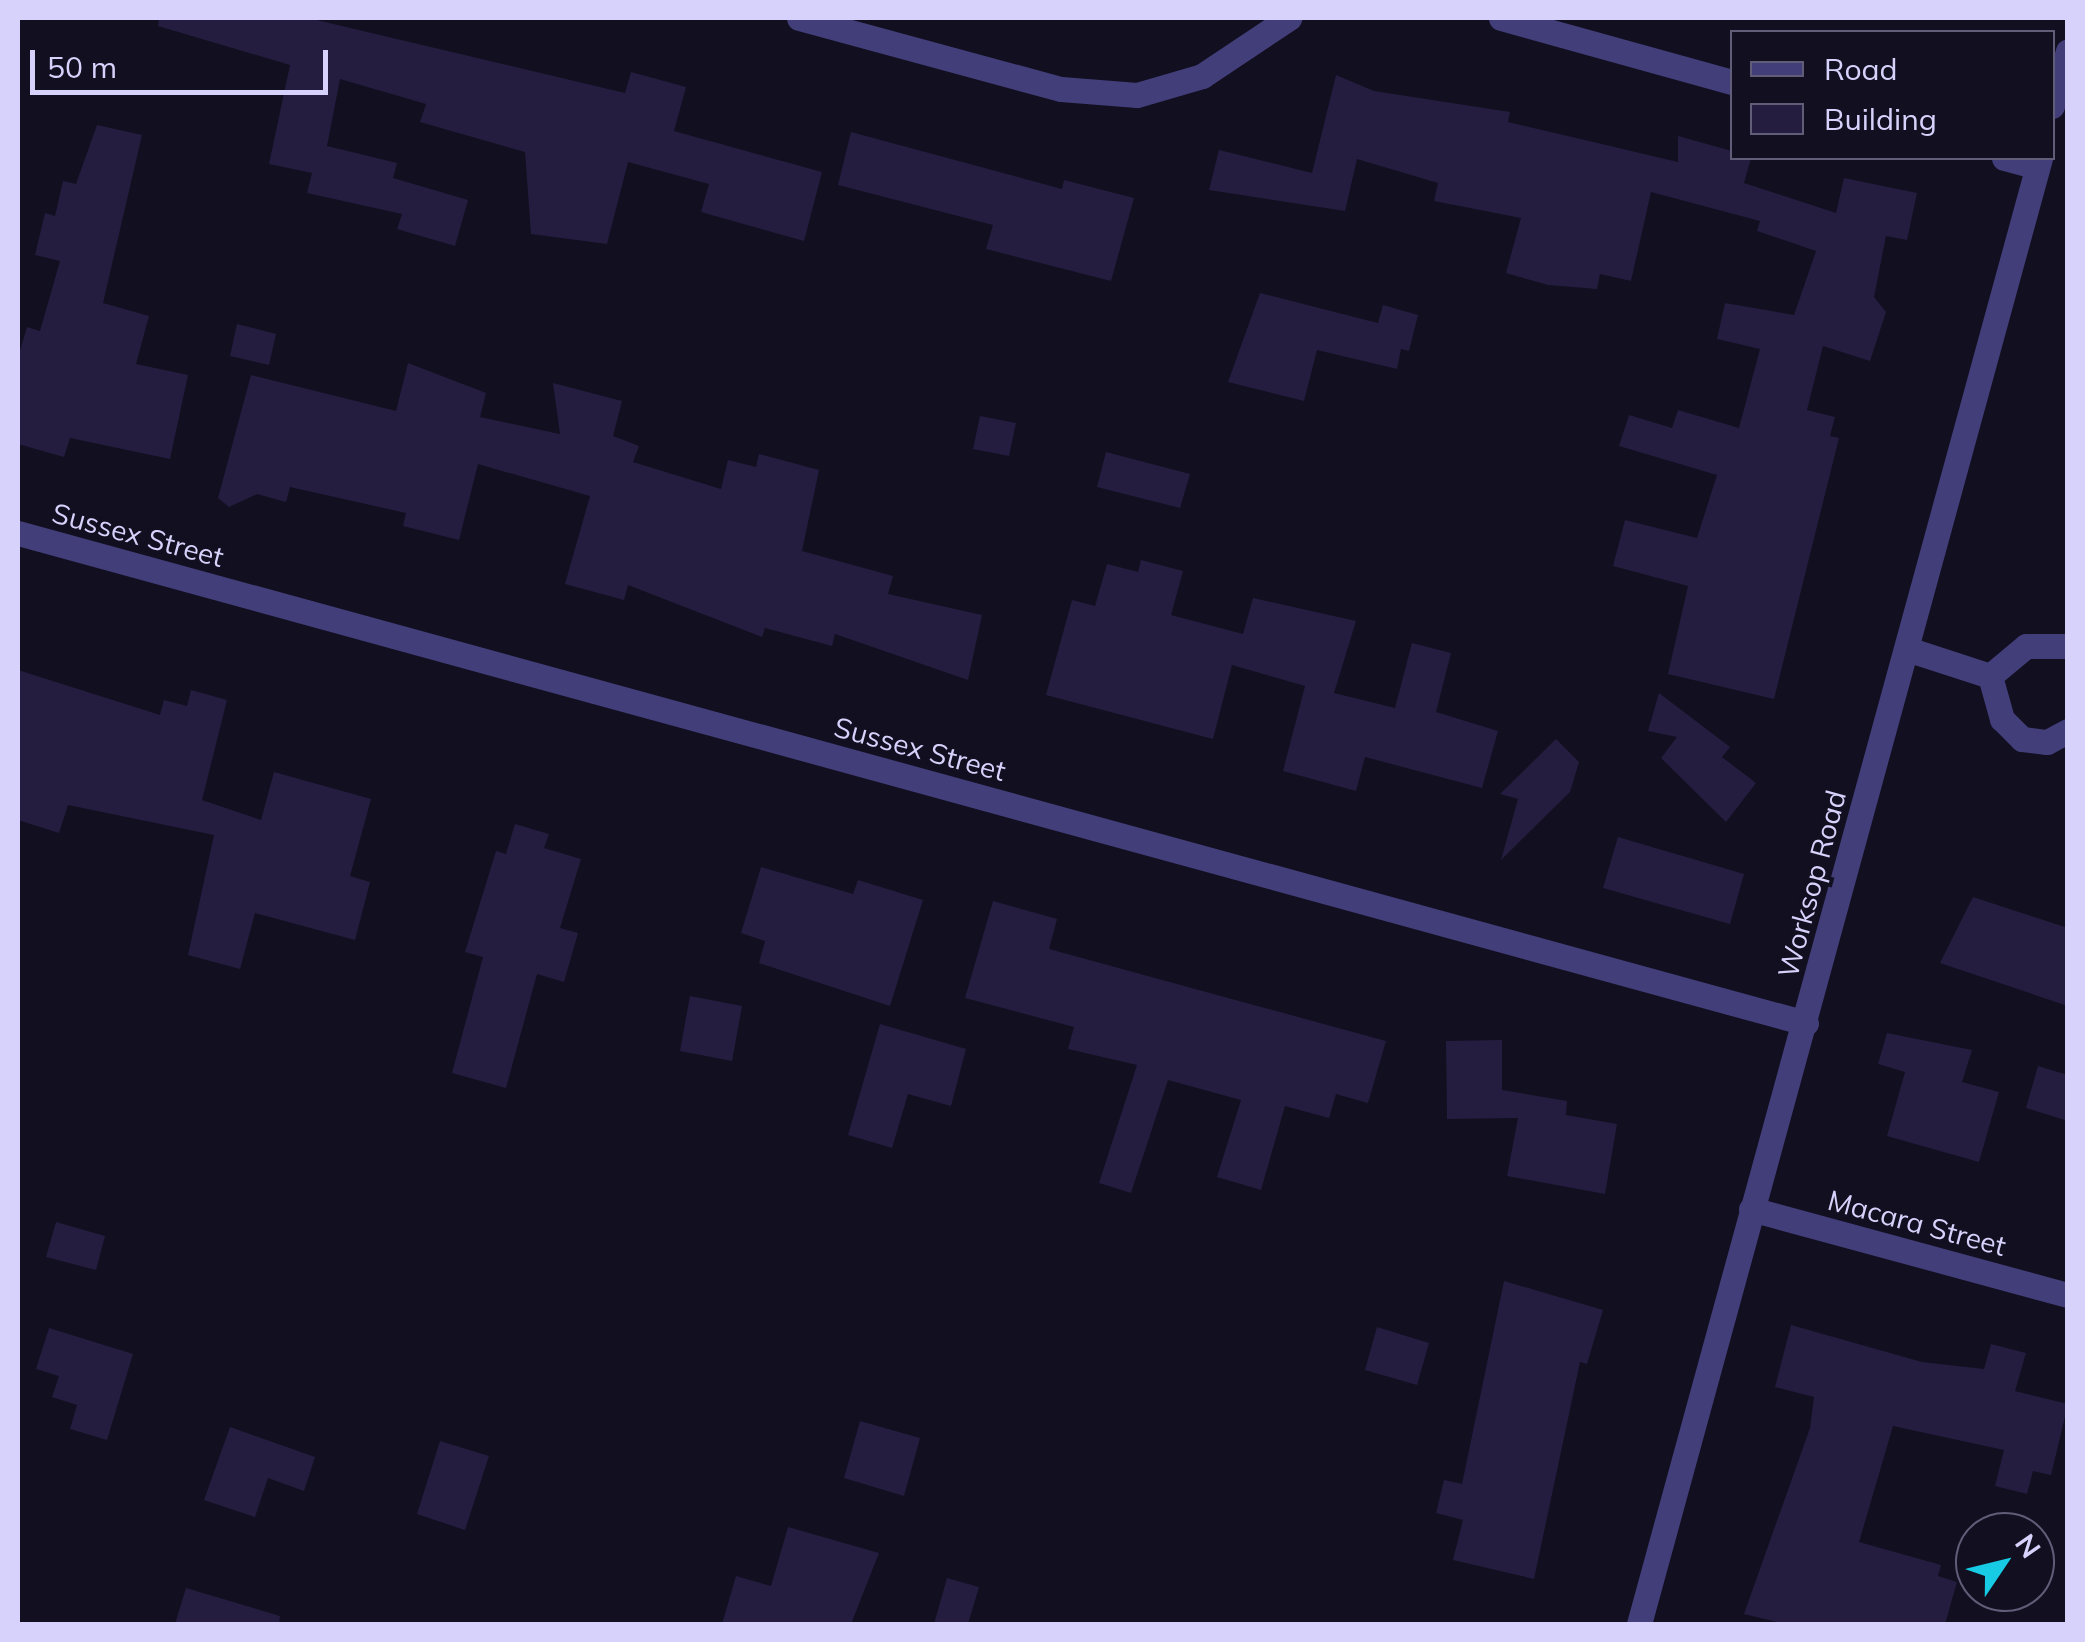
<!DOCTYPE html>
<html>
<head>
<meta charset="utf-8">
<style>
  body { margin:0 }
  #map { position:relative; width:2085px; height:1642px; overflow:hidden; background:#120f20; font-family:Mulish,sans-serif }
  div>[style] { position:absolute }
  .building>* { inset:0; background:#241d3f }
  .minor>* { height:25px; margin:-12.5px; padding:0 12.5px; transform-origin:12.5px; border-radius:12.5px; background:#423e7a }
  span { translate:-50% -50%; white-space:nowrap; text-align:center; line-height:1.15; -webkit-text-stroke:8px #120f20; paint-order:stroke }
  .street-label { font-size:28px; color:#d7d2fb }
  .frame { position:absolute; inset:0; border:20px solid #d7d2fb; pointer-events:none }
  .legend { position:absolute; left:1730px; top:30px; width:325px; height:130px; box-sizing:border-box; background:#120f20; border:2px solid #615d78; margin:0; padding:12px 18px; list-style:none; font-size:30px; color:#d7d2fb }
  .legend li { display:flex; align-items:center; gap:20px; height:50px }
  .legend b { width:50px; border:2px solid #615d78 }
  .north { position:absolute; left:1955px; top:1512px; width:100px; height:100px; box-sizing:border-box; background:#120f20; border:2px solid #615d78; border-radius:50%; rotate:55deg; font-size:28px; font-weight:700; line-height:40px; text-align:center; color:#d7d2fb }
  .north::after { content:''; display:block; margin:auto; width:35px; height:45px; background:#16cbe3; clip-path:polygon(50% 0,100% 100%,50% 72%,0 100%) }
  .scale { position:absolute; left:30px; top:50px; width:298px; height:45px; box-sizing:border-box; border:5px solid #d7d2fb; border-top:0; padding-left:12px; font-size:30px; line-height:35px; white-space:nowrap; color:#d7d2fb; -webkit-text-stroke:8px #120f20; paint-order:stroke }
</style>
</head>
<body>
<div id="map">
  <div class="building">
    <i style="clip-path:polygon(159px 18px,308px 18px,625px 93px,631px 72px,686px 87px,674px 131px,822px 172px,804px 241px,701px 212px,709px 184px,628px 162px,607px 244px,531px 234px,525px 152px,420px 122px,426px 104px,340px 79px,327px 146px,397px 163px,393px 178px,468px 200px,455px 246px,397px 229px,402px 214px,307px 193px,312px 173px,269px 164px,290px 65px,158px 26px)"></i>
    <i style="clip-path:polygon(1336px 75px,1374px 91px,1510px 112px,1508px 122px,1678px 162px,1678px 136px,1732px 151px,1751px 158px,1744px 183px,1836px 213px,1844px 178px,1917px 193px,1907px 240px,1886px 236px,1874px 297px,1886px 312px,1870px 361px,1823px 346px,1807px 410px,1835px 417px,1830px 436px,1839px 438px,1774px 699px,1668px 674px,1688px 586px,1613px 566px,1625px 520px,1697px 538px,1717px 475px,1619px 446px,1629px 415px,1672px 428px,1678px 410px,1739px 428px,1760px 349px,1717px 339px,1725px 303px,1794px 315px,1816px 251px,1757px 231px,1760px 221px,1651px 192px,1631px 281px,1600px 274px,1597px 289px,1548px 285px,1506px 273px,1521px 218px,1434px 201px,1438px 183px,1357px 159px,1345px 211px,1209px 190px,1219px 150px,1312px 173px)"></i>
    <i style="clip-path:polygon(97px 125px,142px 135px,103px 303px,149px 316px,136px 364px,188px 375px,170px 459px,70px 438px,64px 457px,18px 444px,18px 357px,27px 327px,40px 331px,60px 261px,35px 255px,45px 213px,55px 216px,63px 181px,76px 184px)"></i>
    <i style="clip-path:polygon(851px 132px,1062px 189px,1064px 180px,1134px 198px,1111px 281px,986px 249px,993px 225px,838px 185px)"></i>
    <i style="clip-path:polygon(1260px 293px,1378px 323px,1383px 305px,1418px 315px,1409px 351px,1401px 349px,1397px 369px,1317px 350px,1304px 401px,1228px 382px)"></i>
    <i style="clip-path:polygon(237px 324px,276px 334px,269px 365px,230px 356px)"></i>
    <i style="clip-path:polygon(408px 363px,486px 393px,480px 417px,560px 434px,553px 383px,622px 401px,613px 436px,639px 446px,633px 462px,721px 489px,728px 460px,756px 467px,759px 454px,819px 470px,802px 551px,893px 576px,888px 594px,982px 615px,968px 680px,835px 634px,832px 646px,765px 628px,762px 637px,628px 585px,624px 600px,565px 584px,590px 496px,478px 464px,459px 540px,403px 526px,406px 513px,290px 487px,286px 502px,257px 494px,229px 507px,218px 498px,251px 375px,396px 411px)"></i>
    <i style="clip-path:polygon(980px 416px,1016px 423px,1009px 456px,973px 449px)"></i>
    <i style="clip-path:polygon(1106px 452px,1190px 474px,1180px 508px,1097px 487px)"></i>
    <i style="clip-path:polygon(1141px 560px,1183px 571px,1171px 615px,1243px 634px,1253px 598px,1356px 621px,1334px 693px,1395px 708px,1412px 643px,1451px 653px,1436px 712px,1498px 731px,1482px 788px,1365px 757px,1356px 791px,1283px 771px,1305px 686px,1232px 665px,1213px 739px,1046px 695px,1072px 600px,1095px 606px,1107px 564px,1138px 572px)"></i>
    <i style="clip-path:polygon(18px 670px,160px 715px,164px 700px,187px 706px,191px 690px,227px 700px,202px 800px,261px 820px,274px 772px,371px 799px,350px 876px,370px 882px,355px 940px,255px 913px,240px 969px,188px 955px,214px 835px,68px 805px,59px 833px,18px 820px)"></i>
    <i style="clip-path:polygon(1659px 693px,1730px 747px,1722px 757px,1756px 783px,1726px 822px,1661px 758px,1677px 737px,1648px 731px)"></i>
    <i style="clip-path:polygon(1556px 739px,1579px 762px,1570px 792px,1501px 860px,1518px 799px,1500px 794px)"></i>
    <i style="clip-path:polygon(515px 824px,549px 834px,544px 848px,581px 859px,560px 928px,578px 933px,564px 982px,537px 974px,506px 1088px,452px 1073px,483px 957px,465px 952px,496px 851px,506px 854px)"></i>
    <i style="clip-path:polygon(1618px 837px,1744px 874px,1730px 924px,1603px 888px)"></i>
    <i style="clip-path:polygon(761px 867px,853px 894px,858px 880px,923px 900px,890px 1006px,759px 963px,765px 941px,741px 933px)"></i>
    <i style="clip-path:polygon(1973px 897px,2068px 928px,2068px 1006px,1940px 963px)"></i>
    <i style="clip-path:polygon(993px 901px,1057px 919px,1049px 949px,1386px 1041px,1368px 1103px,1336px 1094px,1329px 1118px,1285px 1106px,1261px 1190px,1217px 1177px,1241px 1100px,1168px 1080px,1131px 1193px,1099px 1183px,1137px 1065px,1068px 1049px,1074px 1027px,965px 998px)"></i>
    <i style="clip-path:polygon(690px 996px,742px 1006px,732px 1061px,680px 1051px)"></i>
    <i style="clip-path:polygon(880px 1024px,966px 1049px,951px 1106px,908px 1094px,892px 1148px,848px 1135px)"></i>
    <i style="clip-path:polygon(1887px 1033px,1972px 1050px,1962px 1082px,1999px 1092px,1979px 1162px,1887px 1136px,1905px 1072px,1878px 1064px)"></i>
    <i style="clip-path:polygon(1502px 1040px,1502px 1090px,1567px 1101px,1566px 1115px,1617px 1124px,1605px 1194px,1507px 1176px,1518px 1118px,1447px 1119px,1446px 1041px)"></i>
    <i style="clip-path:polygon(2038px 1066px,2068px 1075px,2068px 1121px,2026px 1108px)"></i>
    <i style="clip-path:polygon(56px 1222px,105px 1236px,96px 1270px,46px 1257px)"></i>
    <i style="clip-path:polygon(1504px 1281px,1603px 1310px,1587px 1364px,1580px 1362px,1534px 1579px,1453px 1560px,1463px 1520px,1436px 1513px,1444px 1480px,1462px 1484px)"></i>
    <i style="clip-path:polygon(1791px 1325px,1922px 1362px,1984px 1369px,1991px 1344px,2026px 1353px,2015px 1391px,2068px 1404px,2051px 1475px,2033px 1471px,2027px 1494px,1995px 1486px,2004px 1450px,1893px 1426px,1859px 1542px,1941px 1565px,1938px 1576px,1957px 1582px,1945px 1624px,1785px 1624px,1744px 1614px,1810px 1428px,1814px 1397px,1775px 1387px)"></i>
    <i style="clip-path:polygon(1377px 1327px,1429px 1343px,1417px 1385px,1365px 1370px)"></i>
    <i style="clip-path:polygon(49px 1328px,133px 1354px,107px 1440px,70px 1429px,77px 1405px,52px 1397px,59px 1376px,36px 1369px)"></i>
    <i style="clip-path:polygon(860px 1421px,920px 1438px,904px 1496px,844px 1478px)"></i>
    <i style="clip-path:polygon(230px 1427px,315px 1457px,304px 1491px,268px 1478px,255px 1517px,204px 1500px)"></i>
    <i style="clip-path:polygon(440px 1441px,489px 1456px,465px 1530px,417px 1514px)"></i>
    <i style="clip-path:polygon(788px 1527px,879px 1553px,851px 1624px,722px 1624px,736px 1576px,771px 1586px)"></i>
    <i style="clip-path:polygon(947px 1578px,979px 1587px,968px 1624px,934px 1624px)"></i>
    <i style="clip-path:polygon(186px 1588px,280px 1616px,279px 1624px,175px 1624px)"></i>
  </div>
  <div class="minor">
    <i style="left:799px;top:18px;width:271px;rotate:15.2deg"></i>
    <i style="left:1061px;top:89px;width:76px;rotate:4.5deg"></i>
    <i style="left:1137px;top:95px;width:68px;rotate:-16.3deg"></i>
    <i style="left:1202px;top:76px;width:105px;rotate:-33.7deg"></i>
    <i style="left:1501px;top:18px;width:240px;rotate:15.5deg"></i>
    <i style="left:2052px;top:106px;width:57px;rotate:-73.8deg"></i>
    <i style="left:2004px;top:158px;width:34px;rotate:15deg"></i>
    <i style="left:18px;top:533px;width:1854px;rotate:15.33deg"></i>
    <i style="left:1907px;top:649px;width:87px;rotate:18deg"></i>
    <i style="left:1990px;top:676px;width:45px;rotate:74.4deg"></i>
    <i style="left:2002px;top:719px;width:28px;rotate:45deg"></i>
    <i style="left:2022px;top:739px;width:25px;rotate:7deg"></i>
    <i style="left:2047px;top:742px;width:24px;rotate:-28deg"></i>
    <i style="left:1990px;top:676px;width:47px;rotate:-39.8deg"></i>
    <i style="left:2026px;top:646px;width:42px"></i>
    <i style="left:1751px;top:1209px;width:328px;rotate:15.2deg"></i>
    <i style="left:1639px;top:1624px;width:1520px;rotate:-74.7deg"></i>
  </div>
  <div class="street-label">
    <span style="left:138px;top:535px;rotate:15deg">Sussex Street</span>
    <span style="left:920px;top:749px;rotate:15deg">Sussex Street</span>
    <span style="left:1812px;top:884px;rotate:-75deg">Worksop Road</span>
    <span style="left:1917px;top:1223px;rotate:15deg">Macara Street</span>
  </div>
  <div class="frame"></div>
  <ul class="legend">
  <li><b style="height:12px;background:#423e7a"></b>Road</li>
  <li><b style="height:28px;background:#241d3f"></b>Building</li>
  </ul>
  <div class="north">N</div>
  <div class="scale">50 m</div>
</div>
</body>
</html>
